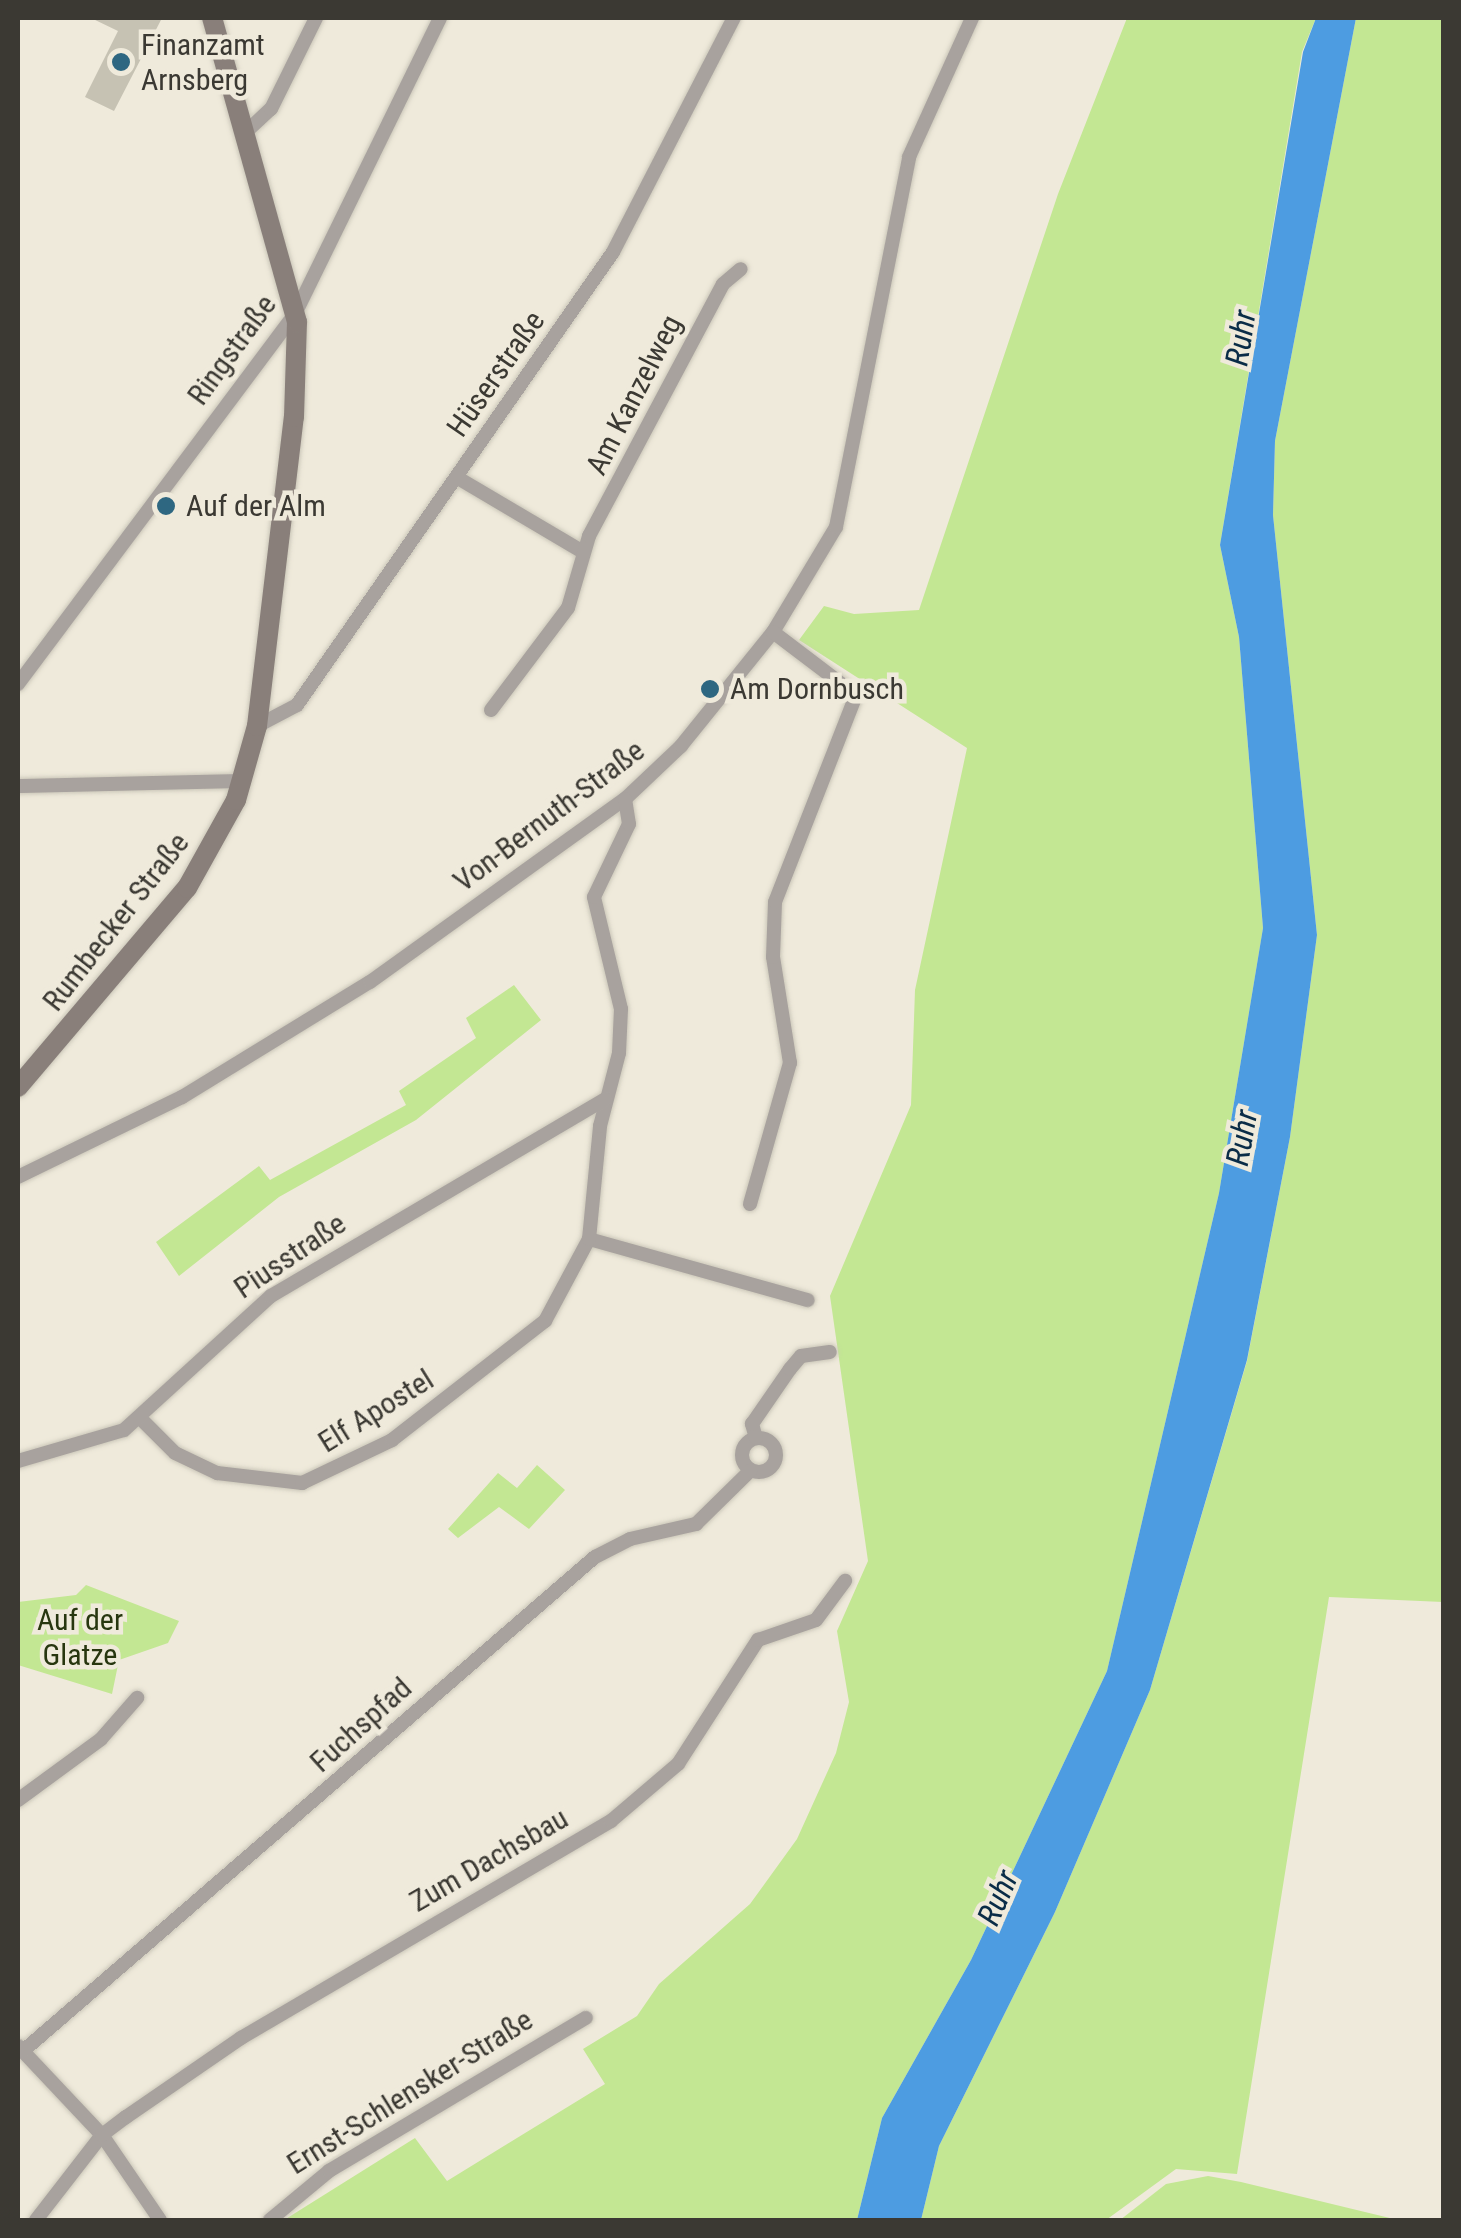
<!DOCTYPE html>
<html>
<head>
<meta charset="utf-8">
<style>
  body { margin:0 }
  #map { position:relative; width:1461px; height:2238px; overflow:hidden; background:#efeadb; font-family:"Roboto Condensed",sans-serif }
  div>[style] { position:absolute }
  .green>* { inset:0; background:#c3e793 }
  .water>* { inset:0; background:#4d9ce1 }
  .building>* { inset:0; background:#c6c2b3 }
  .roads { filter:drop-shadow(0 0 2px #cbc7b9) drop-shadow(0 0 2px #cbc7b9) }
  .street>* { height:14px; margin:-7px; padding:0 7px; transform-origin:7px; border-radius:7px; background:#a8a29e }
  .street>.ring { margin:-7px; padding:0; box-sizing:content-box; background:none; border:14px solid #a8a29e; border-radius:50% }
  .secondary>* { height:20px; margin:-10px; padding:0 10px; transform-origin:10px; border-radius:10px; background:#897f7a }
  .dots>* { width:28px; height:28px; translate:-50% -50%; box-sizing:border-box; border:5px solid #efeadb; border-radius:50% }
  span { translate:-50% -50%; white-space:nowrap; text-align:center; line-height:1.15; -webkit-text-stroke:9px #efeadb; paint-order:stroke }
  .poi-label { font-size:30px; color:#3b3933 }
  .left { translate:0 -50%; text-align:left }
  .street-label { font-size:30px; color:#3b3933 }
  .park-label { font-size:30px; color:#27360f }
  .water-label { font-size:32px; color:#0a2c47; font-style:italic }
  .frame { position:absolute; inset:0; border:20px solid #3b3933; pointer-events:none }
</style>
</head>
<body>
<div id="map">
  <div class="green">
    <i style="clip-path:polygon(1127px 18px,1316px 18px,1302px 52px,1220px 545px,1239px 637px,1263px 928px,1219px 1193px,1107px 1671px,971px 1960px,882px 2118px,857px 2220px,284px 2220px,415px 2138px,447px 2181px,605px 2084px,583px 2049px,637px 2016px,659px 1984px,750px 1904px,797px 1839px,836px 1753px,849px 1702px,837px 1631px,868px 1561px,830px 1296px,911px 1105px,915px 990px,967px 748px,799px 640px,824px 606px,854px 614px,919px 610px,1058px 194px)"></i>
    <i style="clip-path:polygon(1356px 18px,1443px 18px,1443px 1602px,1329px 1597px,1237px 2174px,1176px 2169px,1106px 2220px,921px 2220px,939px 2146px,1055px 1912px,1150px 1690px,1247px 1361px,1290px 1137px,1317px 935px,1273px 515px,1275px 441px)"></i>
    <i style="clip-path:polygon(514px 985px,541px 1020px,416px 1120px,279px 1197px,179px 1276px,156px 1242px,259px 1166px,270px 1180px,406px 1105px,399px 1091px,476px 1038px,466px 1018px)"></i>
    <i style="clip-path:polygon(537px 1465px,565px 1490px,529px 1529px,499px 1507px,458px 1538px,448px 1529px,498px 1473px,517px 1488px)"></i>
    <i style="clip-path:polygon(86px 1585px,179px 1621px,168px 1643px,119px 1660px,112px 1694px,18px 1665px,18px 1602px,76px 1595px)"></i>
    <i style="clip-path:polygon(1208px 2176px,1241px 2182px,1398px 2220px,1120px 2220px,1166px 2184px)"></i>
  </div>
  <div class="water">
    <i style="clip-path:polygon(1316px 18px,1356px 18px,1275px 441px,1273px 515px,1317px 935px,1290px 1137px,1247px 1360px,1150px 1690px,1055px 1912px,939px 2146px,921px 2220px,857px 2220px,882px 2118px,971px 1960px,1107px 1671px,1219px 1193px,1263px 928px,1239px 637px,1220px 545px,1303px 52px)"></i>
  </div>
  <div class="building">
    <i style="clip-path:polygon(91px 18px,162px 18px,114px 111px,85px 97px,118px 31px)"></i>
  </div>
  <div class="roads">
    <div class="street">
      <i style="left:247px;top:131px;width:33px;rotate:-43deg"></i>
      <i style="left:271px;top:109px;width:102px;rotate:-63.7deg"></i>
      <i style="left:458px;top:478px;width:145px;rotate:30.6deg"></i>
      <i style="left:18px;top:684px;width:464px;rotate:-53.2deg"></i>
      <i style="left:296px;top:312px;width:327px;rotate:-63.9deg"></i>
      <i style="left:491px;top:710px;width:128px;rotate:-53deg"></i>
      <i style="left:568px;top:608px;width:75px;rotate:-73.7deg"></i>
      <i style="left:589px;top:536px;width:285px;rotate:-62deg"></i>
      <i style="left:723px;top:284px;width:23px;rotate:-40deg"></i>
      <i style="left:257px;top:726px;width:45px;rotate:-27.7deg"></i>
      <i style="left:297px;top:705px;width:552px;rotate:-55.1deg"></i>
      <i style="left:613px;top:252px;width:263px;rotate:-62.7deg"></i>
      <i style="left:18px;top:786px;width:226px;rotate:-1.3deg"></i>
      <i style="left:18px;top:1177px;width:182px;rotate:-26deg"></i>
      <i style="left:182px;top:1097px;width:220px;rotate:-31.5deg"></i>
      <i style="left:370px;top:982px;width:314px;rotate:-35.7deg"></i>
      <i style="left:625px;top:799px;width:77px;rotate:-43.4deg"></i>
      <i style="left:681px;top:746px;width:146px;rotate:-51.1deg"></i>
      <i style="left:773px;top:632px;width:122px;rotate:-59deg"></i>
      <i style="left:836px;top:527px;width:377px;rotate:-78.8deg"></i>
      <i style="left:909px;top:157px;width:153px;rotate:-65.6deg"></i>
      <i style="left:750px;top:1204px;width:147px;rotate:-74.2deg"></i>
      <i style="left:790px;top:1063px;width:107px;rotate:-99.1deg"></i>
      <i style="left:773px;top:957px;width:55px;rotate:-87.9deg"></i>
      <i style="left:775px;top:902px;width:222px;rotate:-68.6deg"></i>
      <i style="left:856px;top:695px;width:104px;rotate:-142.8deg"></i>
      <i style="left:589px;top:1239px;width:227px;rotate:15.6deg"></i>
      <i style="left:140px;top:1418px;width:49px;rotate:45deg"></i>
      <i style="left:175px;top:1453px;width:47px;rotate:25.5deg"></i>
      <i style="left:217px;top:1473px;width:86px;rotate:6.7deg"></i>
      <i style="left:302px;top:1483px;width:100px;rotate:-25.5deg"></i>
      <i style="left:392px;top:1440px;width:194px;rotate:-37.9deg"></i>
      <i style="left:545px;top:1321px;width:93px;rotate:-61.8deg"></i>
      <i style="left:589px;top:1239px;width:114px;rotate:-84.4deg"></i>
      <i style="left:600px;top:1126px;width:75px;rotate:-75.4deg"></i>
      <i style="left:619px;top:1053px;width:44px;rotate:-87.4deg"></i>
      <i style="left:621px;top:1009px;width:115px;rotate:-103.6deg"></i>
      <i style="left:594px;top:897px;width:81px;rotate:-64.4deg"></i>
      <i style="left:629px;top:824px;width:25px;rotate:-99deg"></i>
      <i class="ring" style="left:742px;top:1438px;width:20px;height:20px"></i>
      <i style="left:756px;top:1438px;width:15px;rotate:-106deg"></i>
      <i style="left:752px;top:1424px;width:67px;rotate:-55.4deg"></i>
      <i style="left:790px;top:1369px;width:17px;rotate:-50deg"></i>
      <i style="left:801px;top:1356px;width:29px;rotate:-8deg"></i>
      <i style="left:18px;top:1461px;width:110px;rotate:-16.3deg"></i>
      <i style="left:124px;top:1430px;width:199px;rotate:-42.4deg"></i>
      <i style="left:271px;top:1296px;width:388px;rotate:-30.5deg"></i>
      <i style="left:18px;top:1800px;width:103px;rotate:-36.3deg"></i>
      <i style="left:101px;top:1739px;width:55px;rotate:-48.7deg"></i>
      <i style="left:18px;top:2046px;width:122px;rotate:46.7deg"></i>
      <i style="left:102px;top:2135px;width:103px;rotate:55.7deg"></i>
      <i style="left:23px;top:2051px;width:756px;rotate:-40.82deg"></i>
      <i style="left:595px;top:1557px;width:39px;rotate:-27deg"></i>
      <i style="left:630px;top:1539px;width:68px;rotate:-12.8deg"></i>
      <i style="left:696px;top:1524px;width:76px;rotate:-44.5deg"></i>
      <i style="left:36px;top:2220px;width:108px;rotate:-52.2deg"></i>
      <i style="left:102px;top:2135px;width:30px;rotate:-37deg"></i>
      <i style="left:126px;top:2117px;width:140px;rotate:-34.5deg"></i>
      <i style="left:241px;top:2038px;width:429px;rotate:-30.4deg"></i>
      <i style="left:611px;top:1821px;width:88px;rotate:-40.4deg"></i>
      <i style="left:678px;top:1764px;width:148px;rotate:-57.2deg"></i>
      <i style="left:758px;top:1640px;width:61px;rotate:-19deg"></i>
      <i style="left:816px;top:1620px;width:49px;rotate:-53.4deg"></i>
      <i style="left:270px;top:2220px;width:77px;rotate:-39.7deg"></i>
      <i style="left:329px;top:2171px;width:299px;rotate:-30.8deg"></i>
    </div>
    <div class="secondary">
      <i style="left:18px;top:1087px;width:261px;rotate:-49.7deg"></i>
      <i style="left:187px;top:888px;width:101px;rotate:-60.9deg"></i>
      <i style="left:236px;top:800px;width:77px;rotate:-74.2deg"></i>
      <i style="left:257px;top:726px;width:311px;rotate:-83.2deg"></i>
      <i style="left:294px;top:417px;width:95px;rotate:-88.2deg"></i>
      <i style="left:297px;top:322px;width:316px;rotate:-105.6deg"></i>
    </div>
  </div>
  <div class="dots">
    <i style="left:121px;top:62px;background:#2e6781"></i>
    <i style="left:166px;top:506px;background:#2e6781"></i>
    <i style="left:710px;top:689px;background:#2e6781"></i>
  </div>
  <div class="poi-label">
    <span class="left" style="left:141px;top:62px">Finanzamt<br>Arnsberg</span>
    <span class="left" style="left:186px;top:506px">Auf der Alm</span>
    <span class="left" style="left:730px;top:689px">Am Dornbusch</span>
  </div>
  <div class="street-label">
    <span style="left:232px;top:350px;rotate:-54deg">Ringstraße</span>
    <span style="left:496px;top:374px;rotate:-55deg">Hüserstraße</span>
    <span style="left:634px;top:395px;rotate:-63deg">Am Kanzelweg</span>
    <span style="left:549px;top:816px;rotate:-37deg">Von-Bernuth-Straße</span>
    <span style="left:116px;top:922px;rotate:-52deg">Rumbecker Straße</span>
    <span style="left:290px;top:1256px;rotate:-34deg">Piusstraße</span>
    <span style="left:376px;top:1411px;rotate:-32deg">Elf Apostel</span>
    <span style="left:361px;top:1725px;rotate:-42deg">Fuchspfad</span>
    <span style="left:489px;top:1860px;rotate:-30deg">Zum Dachsbau</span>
    <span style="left:410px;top:2092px;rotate:-32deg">Ernst-Schlensker-Straße</span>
  </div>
  <div class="park-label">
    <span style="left:80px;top:1637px">Auf der<br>Glatze</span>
  </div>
  <div class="water-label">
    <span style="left:1241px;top:338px;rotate:-81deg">Ruhr</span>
    <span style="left:1242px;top:1138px;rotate:-80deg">Ruhr</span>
    <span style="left:998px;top:1898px;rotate:-67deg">Ruhr</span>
  </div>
  <div class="frame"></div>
</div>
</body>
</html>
